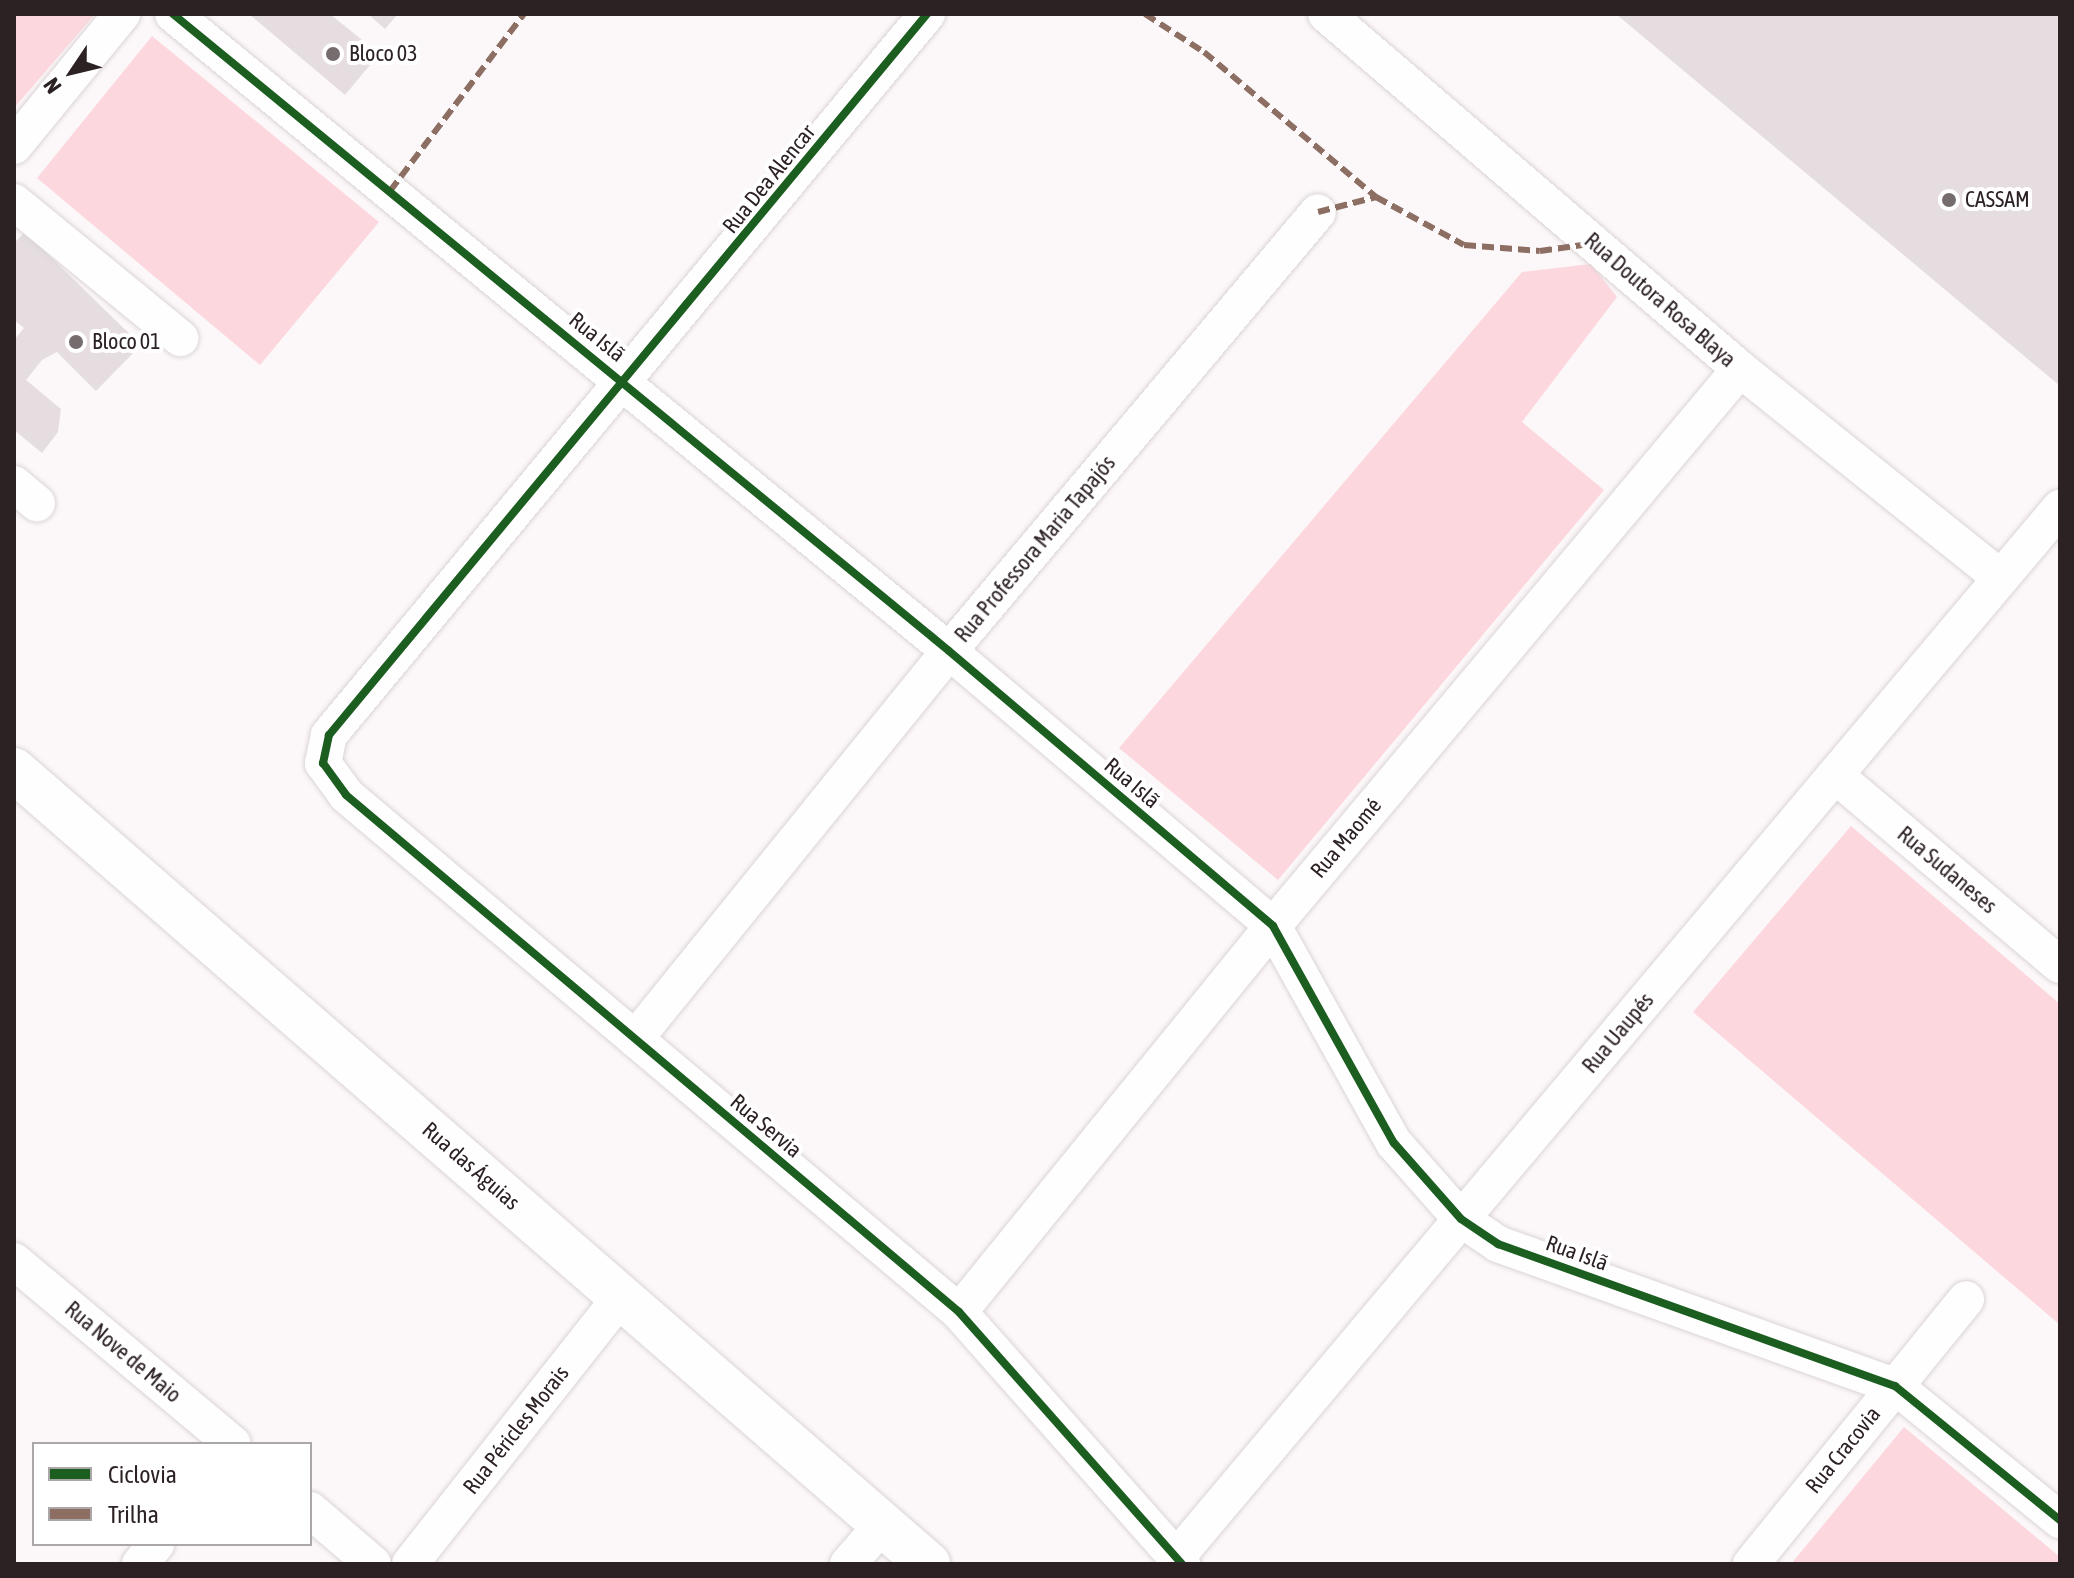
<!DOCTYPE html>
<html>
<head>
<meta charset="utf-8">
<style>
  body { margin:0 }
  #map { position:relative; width:2074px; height:1578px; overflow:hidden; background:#fcf8f9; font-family:"Asap Condensed",sans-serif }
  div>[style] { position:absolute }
  .green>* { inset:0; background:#fcd8de }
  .building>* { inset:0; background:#e5dddf }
  .roads { filter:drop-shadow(0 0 2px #dbd4d5) drop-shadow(0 0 2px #dbd4d5) }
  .street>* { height:36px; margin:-18px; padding:0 18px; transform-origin:18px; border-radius:18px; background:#fffefe }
  .secondary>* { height:44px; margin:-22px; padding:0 22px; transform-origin:22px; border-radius:22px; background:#fffefe }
  .quiet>* { height:6px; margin-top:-3px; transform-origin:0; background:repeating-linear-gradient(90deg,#8d6e63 0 12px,transparent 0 18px) }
  .cycleway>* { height:8px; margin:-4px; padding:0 4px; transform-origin:4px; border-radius:4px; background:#1b5e20 }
  .dots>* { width:22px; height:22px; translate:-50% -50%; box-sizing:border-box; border:4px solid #fff; border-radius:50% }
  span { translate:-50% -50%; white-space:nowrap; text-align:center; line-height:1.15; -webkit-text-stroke:8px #fff; paint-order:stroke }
  .poi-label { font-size:22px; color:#2c2123 }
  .left { translate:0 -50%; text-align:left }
  .street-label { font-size:22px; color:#2c2123 }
  .frame { position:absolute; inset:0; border:16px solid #2c2123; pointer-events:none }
  .legend { position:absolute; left:32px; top:1442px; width:280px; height:104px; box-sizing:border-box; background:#fff; border:2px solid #aba6a7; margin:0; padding:10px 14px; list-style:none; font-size:24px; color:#2c2123 }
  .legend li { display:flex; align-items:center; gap:16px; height:40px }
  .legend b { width:40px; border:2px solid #aba6a7 }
  .north { position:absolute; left:32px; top:32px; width:80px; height:80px; -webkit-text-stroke:6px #fff; paint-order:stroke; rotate:235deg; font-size:22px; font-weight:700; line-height:32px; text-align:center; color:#2c2123 }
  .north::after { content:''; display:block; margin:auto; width:28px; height:36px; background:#2c2123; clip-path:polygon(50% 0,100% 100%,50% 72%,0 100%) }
</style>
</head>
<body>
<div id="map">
  <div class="green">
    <i style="clip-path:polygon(14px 14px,95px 14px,14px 108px)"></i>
    <i style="clip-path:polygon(152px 36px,379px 222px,260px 365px,37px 178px)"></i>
    <i style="clip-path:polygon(1591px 264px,1617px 297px,1522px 422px,1604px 490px,1278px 880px,1119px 748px,1522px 272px)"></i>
    <i style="clip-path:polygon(1851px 826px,2060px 1004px,2060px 1325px,1693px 1012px)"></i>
    <i style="clip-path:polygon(1904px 1427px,2060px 1557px,2060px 1564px,1791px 1564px)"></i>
  </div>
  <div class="building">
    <i style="clip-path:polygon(249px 14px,330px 14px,367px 44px,370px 65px,345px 95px)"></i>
    <i style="clip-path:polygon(368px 14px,398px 14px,385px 29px)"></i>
    <i style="clip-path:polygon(1616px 14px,2060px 14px,2060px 386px)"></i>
    <i style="clip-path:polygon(25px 232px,141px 345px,96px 391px,57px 352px,42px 360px,26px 380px,61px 409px,58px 432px,42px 453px,14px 430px,14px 340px,24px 328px,14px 320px,14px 243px)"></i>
  </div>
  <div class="roads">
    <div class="street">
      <i style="left:173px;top:14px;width:1004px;rotate:39.38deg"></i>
      <i style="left:949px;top:651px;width:425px;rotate:40.3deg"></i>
      <i style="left:1273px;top:926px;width:248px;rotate:60.9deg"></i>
      <i style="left:1394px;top:1143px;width:101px;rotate:48.6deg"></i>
      <i style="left:1461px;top:1219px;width:45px;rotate:34deg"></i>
      <i style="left:1498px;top:1244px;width:422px;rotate:19.7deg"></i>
      <i style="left:1895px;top:1386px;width:213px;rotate:39.1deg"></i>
      <i style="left:927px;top:14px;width:937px;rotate:129.67deg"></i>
      <i style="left:329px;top:735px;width:29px;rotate:102deg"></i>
      <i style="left:323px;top:763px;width:39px;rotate:54deg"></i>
      <i style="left:346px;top:795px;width:802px;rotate:40.14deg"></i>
      <i style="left:959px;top:1312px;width:337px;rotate:48.5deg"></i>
      <i style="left:1326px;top:14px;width:545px;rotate:40.61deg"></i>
      <i style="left:1740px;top:369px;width:334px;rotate:38.7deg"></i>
      <i style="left:14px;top:146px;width:171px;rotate:-50.7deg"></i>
      <i style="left:14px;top:202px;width:215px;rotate:39.3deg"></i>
      <i style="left:14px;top:484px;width:30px;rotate:40deg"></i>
      <i style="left:1835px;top:775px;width:294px;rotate:40.2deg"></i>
      <i style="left:635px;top:1039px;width:499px;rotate:-51deg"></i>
      <i style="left:949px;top:651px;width:573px;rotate:-49.95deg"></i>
      <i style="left:14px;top:1261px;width:285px;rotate:39.9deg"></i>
      <i style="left:959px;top:1312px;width:498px;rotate:-50.9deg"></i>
      <i style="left:1273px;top:926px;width:727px;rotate:-50.02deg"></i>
      <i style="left:310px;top:1510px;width:83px;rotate:40.6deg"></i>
      <i style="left:1176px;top:1558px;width:1373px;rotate:-49.91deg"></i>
      <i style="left:140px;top:1564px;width:26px;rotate:-51deg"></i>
      <i style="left:410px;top:1564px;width:342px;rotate:-51.7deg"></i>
      <i style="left:848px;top:1564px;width:53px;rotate:-48.8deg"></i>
      <i style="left:1751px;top:1564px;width:341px;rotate:-50.9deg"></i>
    </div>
    <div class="secondary">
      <i style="left:14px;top:770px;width:1211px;rotate:40.98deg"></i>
    </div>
  </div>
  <div class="quiet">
    <i style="left:1145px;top:14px;width:70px;rotate:32.8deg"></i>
    <i style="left:1204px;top:52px;width:225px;rotate:40.1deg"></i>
    <i style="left:390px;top:191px;width:222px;rotate:-52.9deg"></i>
    <i style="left:1318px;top:212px;width:60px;rotate:-14.5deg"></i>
    <i style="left:1376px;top:197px;width:100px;rotate:28.6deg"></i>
    <i style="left:1464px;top:245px;width:76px;rotate:4.5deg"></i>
    <i style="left:1540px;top:251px;width:57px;rotate:-8.1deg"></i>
  </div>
  <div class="cycleway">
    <i style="left:173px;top:14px;width:1004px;rotate:39.38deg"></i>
    <i style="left:949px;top:651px;width:425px;rotate:40.3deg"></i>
    <i style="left:1273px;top:926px;width:248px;rotate:60.9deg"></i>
    <i style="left:1394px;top:1143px;width:101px;rotate:48.6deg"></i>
    <i style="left:1461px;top:1219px;width:45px;rotate:34deg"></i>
    <i style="left:1498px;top:1244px;width:422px;rotate:19.7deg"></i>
    <i style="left:1895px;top:1386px;width:213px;rotate:39.1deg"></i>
    <i style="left:927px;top:14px;width:937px;rotate:129.67deg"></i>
    <i style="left:329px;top:735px;width:29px;rotate:102deg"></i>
    <i style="left:323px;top:763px;width:39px;rotate:54deg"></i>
    <i style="left:346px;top:795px;width:802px;rotate:40.14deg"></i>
    <i style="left:959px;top:1312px;width:337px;rotate:48.5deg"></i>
  </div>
  <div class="dots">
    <i style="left:333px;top:54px;background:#756c6e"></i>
    <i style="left:1949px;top:200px;background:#756c6e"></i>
    <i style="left:76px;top:342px;background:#756c6e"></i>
  </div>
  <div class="poi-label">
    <span class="left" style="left:349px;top:54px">Bloco 03</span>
    <span class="left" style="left:1965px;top:200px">CASSAM</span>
    <span class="left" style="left:92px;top:342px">Bloco 01</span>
  </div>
  <div class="street-label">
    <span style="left:769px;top:179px;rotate:-51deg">Rua Dea Alencar</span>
    <span style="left:1660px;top:300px;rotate:41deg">Rua Doutora Rosa Blaya</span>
    <span style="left:597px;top:337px;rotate:39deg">Rua Islã</span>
    <span style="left:1035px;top:549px;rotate:-50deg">Rua Professora Maria Tapajós</span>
    <span style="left:1132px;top:783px;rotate:40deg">Rua Islã</span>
    <span style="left:1346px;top:838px;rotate:-50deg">Rua Maomé</span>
    <span style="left:1947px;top:870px;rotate:40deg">Rua Sudaneses</span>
    <span style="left:1618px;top:1033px;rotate:-50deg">Rua Uaupés</span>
    <span style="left:766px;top:1126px;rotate:40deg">Rua Servia</span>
    <span style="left:471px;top:1166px;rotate:41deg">Rua das Águias</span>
    <span style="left:1577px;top:1253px;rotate:20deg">Rua Islã</span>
    <span style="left:123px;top:1352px;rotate:40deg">Rua Nove de Maio</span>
    <span style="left:516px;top:1430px;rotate:-52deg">Rua Péricles Morais</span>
    <span style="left:1843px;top:1450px;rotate:-51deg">Rua Cracovia</span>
  </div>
  <div class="frame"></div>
  <ul class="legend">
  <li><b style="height:10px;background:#1b5e20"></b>Ciclovia</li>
  <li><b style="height:10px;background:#8d6e63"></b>Trilha</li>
  </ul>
  <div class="north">N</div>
</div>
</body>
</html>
